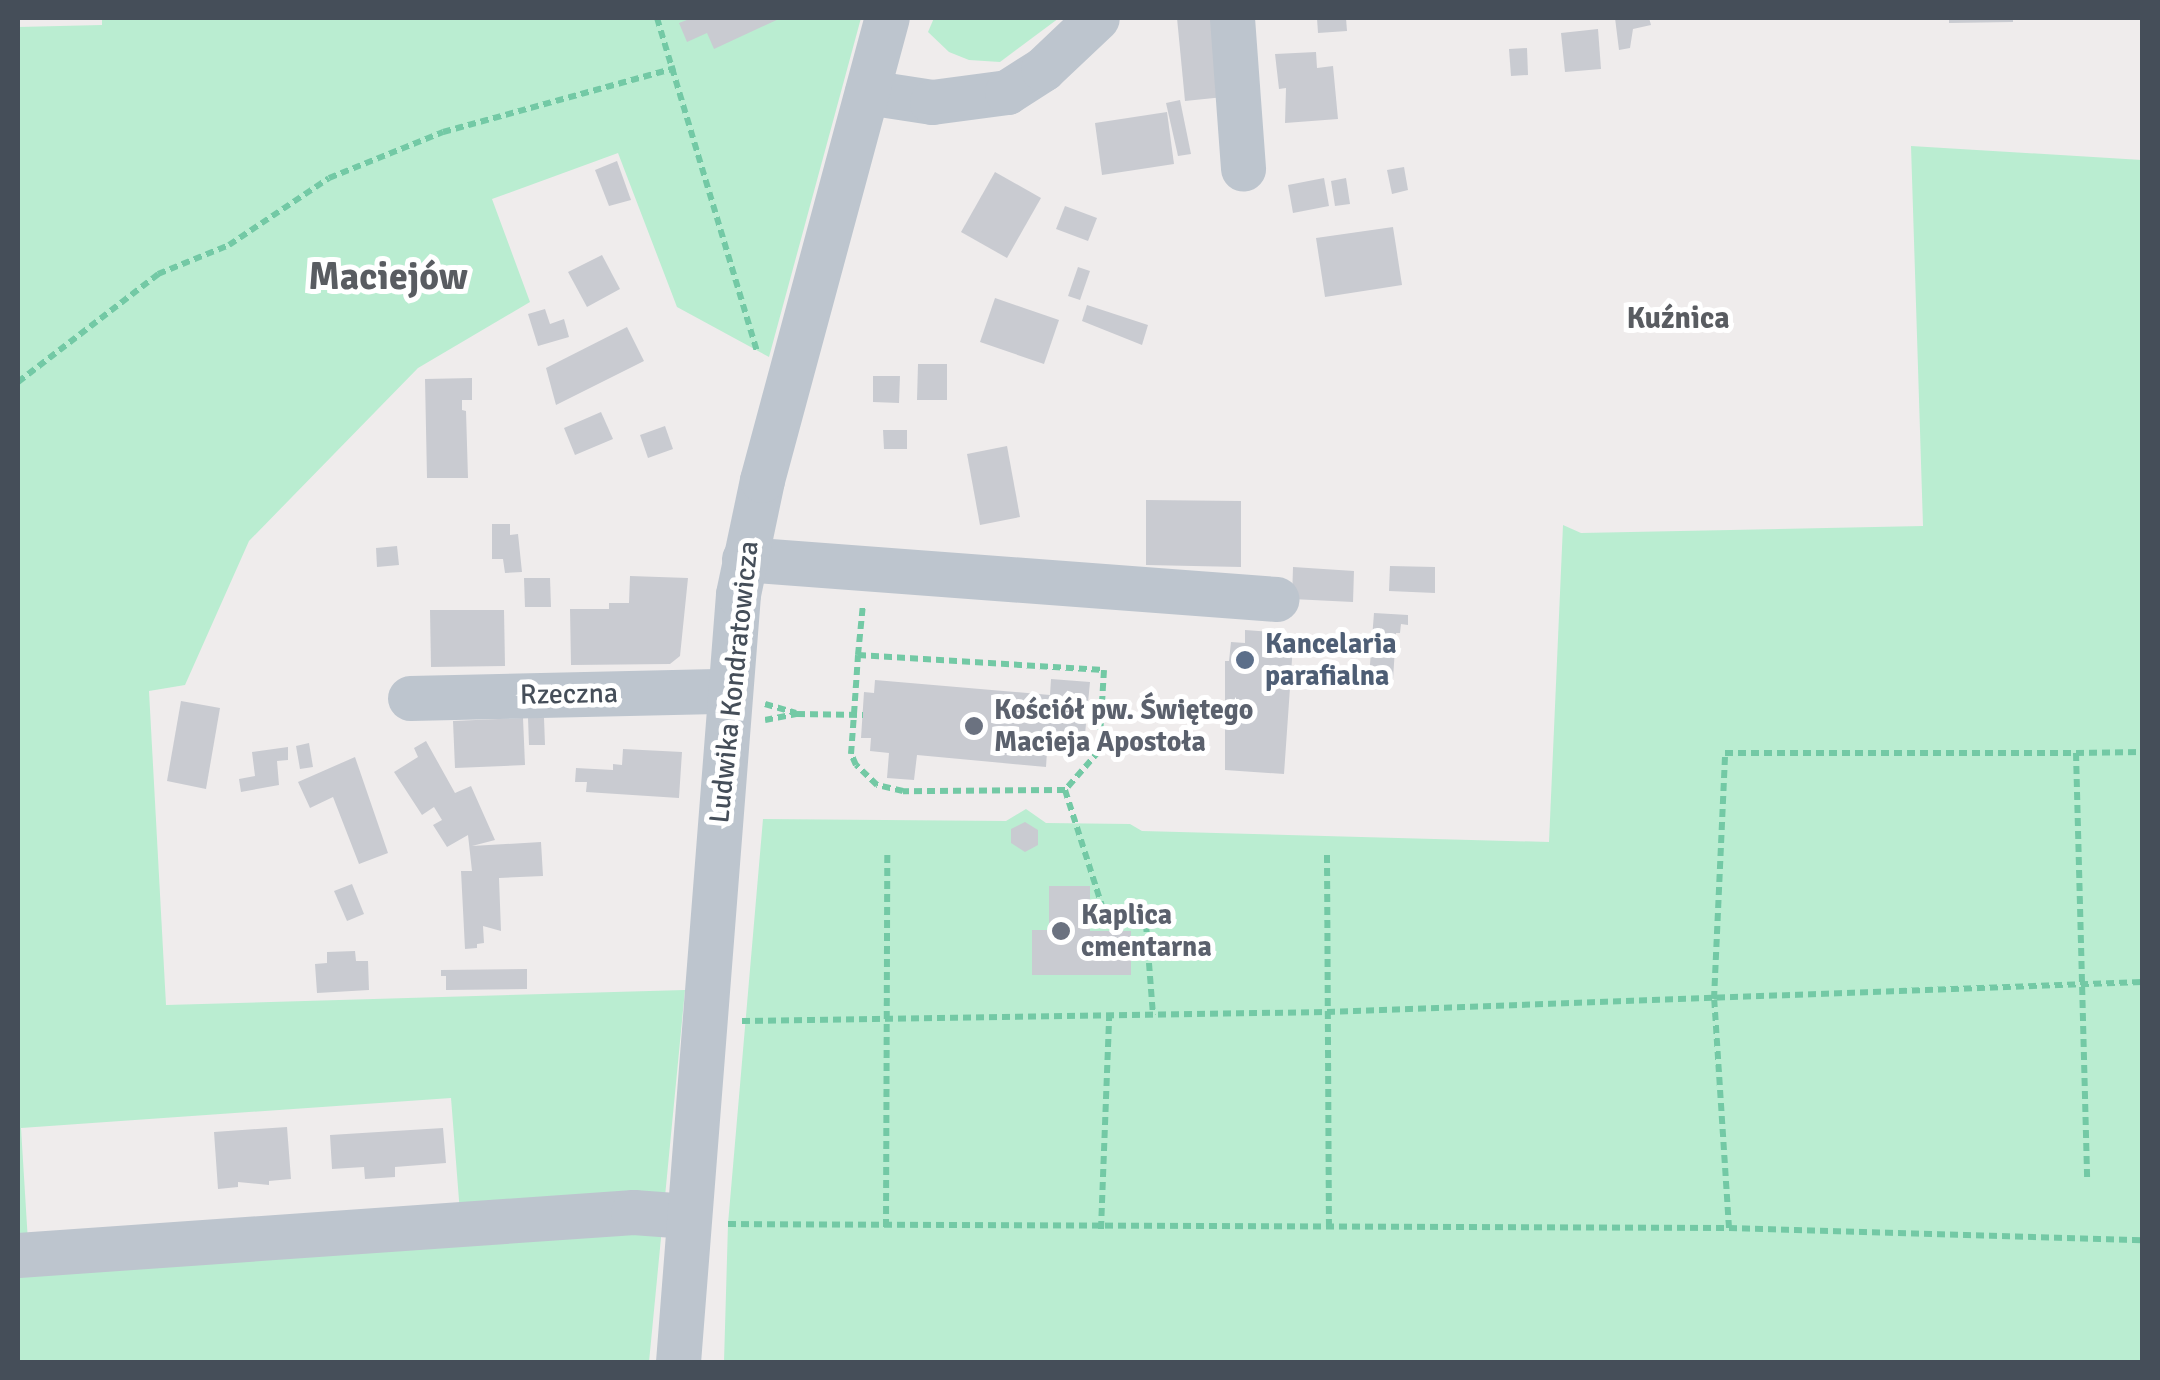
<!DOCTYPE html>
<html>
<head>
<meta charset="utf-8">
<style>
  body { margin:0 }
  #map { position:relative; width:2160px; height:1380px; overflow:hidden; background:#efecec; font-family:Signika,sans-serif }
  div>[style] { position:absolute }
  .green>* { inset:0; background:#baedd1 }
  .building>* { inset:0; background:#c9cbd1 }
  .path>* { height:6px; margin-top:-3px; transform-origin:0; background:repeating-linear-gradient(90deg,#73c9a5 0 8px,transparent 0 13px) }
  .minor>* { height:45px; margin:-22.5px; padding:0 22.5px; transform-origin:22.5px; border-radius:22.5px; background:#bdc5ce }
  .dots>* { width:28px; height:28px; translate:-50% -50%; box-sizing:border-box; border:5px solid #fff; border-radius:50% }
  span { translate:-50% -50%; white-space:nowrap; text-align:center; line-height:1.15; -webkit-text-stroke:10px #fff; paint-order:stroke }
  .service-label { font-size:28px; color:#4e5e75; font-weight:700 }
  .left { translate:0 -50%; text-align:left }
  .street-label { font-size:28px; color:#454e59 }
  .worship-label { font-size:28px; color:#5b616d; font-weight:700 }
  .neighbourhood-label { font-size:30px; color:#595c61; font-weight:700 }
  .district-label { font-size:38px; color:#595c61; font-weight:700 }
  .frame { position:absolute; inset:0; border:20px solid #454e59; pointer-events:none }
</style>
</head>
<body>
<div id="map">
  <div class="green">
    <i style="clip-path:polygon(evenodd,102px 18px,861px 18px,769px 357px,677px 307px,618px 153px,492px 199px,530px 302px,418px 368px,249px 541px,185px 685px,149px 691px,166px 1005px,685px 990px,649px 1362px,18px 1362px,18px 27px,102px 25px,102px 18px,451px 1098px,460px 1213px,28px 1242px,21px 1128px,451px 1098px)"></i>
    <i style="clip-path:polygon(934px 18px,1059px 18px,1000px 62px,969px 60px,949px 52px,928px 32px)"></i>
    <i style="clip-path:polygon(1911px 146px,2142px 160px,2142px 1362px,724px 1362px,728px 1224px,763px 819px,1006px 821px,1026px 809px,1046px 823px,1130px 824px,1142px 831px,1549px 842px,1563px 525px,1581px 533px,1923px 526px)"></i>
  </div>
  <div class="building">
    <i style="clip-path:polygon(692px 18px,781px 18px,714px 49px,707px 33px,687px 42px,679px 23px)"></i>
    <i style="clip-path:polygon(1177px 18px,1216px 18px,1224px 97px,1185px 101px)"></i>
    <i style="clip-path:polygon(1317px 18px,1346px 18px,1347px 31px,1318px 33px)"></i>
    <i style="clip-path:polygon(1615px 18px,1649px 18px,1651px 25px,1633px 29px,1630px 48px,1619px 50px)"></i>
    <i style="clip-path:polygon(1949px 18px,2013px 18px,2013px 22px,1949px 23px)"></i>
    <i style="clip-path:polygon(1598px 29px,1601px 69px,1565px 72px,1561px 33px)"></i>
    <i style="clip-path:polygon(1527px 48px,1528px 75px,1511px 76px,1509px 49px)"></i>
    <i style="clip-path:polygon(1316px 52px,1317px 68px,1333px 66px,1338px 119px,1285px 123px,1286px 88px,1279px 89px,1275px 54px)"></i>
    <i style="clip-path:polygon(1180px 100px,1191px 154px,1178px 156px,1166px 103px)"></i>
    <i style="clip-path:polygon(1167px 112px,1174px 164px,1102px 175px,1095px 123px)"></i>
    <i style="clip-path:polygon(617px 161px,631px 200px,609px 206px,595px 170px)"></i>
    <i style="clip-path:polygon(1404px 167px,1408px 190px,1392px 194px,1387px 170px)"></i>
    <i style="clip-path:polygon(995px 172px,1041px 198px,1007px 258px,961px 232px)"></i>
    <i style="clip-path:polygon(1324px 178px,1329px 206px,1293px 213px,1288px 185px)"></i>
    <i style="clip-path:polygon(1346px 178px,1350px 204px,1335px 206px,1331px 181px)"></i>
    <i style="clip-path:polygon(1065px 206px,1097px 218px,1088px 241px,1056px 229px)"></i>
    <i style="clip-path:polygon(1393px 227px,1402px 285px,1325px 297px,1316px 238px)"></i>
    <i style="clip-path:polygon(602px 255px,620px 289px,587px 307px,568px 272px)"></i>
    <i style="clip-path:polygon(1078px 267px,1090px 271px,1080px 300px,1068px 296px)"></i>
    <i style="clip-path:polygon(995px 298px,1059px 320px,1044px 364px,980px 342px)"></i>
    <i style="clip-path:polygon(1087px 305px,1148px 325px,1142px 345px,1082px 321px)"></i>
    <i style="clip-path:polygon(545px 309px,550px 324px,564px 319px,569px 337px,538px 346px,528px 314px)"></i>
    <i style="clip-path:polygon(627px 327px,644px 361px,556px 405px,546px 368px)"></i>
    <i style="clip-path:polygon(918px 364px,947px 364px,947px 400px,917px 400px)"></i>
    <i style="clip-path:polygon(873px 376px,900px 376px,899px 403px,873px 402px)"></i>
    <i style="clip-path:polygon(472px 378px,472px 400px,462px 400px,462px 410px,466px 411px,468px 478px,427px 478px,425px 379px)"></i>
    <i style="clip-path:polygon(601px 412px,613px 439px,575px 455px,564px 428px)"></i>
    <i style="clip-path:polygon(665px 426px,673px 449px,648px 458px,640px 435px)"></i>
    <i style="clip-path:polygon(883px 430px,907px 430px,907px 449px,884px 449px)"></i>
    <i style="clip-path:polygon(1007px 446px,1020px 517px,980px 525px,967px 454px)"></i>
    <i style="clip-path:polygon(1146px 500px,1241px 501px,1241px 567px,1146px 565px)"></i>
    <i style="clip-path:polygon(492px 524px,510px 524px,510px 535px,518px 534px,522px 572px,505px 573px,503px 559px,492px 559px)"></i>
    <i style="clip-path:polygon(397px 546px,399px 565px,377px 567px,376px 548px)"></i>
    <i style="clip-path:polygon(1390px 566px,1435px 567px,1435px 593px,1389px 591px)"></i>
    <i style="clip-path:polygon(1293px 567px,1354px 571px,1353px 602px,1292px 599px)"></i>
    <i style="clip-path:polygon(630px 576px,688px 578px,680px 656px,670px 664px,571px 665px,570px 609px,609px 609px,609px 603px,629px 603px)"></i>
    <i style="clip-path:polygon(524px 578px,550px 578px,551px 607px,525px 607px)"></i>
    <i style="clip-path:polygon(430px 610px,504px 610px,505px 666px,431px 667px)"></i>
    <i style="clip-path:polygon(1374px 613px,1408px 615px,1408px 625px,1401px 624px,1400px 633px,1396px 633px,1393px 679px,1369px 677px)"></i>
    <i style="clip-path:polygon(1245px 630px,1272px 632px,1272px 644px,1293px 645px,1284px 774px,1225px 770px,1225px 661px,1229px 661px,1231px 642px,1245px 643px)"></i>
    <i style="clip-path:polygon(1051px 679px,1090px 682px,1083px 755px,1047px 752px,1046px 767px,917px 755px,914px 780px,887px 778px,889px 753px,870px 751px,871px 738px,861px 738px,864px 692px,874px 693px,875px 680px,1050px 695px)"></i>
    <i style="clip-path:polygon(181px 701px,220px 708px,206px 789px,167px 781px)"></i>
    <i style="clip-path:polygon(523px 718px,525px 765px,455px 768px,453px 721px)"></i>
    <i style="clip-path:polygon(528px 718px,544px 718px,545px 745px,529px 745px)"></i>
    <i style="clip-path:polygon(426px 741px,455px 793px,471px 786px,495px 840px,472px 846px,541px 842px,543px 876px,499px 878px,501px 931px,483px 926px,484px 943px,477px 944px,477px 948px,465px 949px,461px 871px,472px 871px,468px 835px,447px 847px,433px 825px,442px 820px,434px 807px,422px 815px,394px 772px,418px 757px,414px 748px)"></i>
    <i style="clip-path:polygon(309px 743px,313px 767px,300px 769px,296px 746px)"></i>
    <i style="clip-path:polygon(288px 747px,288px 760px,277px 761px,279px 785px,241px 792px,239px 779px,255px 776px,252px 752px)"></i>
    <i style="clip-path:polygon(623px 749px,682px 752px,679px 798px,586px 792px,587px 782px,575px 782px,576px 768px,613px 770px,613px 764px,622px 765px)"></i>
    <i style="clip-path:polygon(355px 757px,388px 853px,359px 864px,333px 797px,310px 808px,298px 782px)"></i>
    <i style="clip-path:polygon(1025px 822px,1038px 830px,1038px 845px,1025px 852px,1011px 843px,1011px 829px)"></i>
    <i style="clip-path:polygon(352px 884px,364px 914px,347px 921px,334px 891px)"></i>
    <i style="clip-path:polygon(1049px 886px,1090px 886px,1090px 931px,1131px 931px,1131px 975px,1032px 975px,1032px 930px,1049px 930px)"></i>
    <i style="clip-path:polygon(355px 951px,356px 961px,368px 961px,369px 990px,317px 993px,315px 964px,327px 963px,327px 952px)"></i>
    <i style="clip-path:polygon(527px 969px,527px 989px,446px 990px,446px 976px,441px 976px,441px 970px)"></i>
    <i style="clip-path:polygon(287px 1127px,291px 1179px,269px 1181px,269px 1185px,238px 1182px,238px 1187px,218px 1189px,214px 1132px)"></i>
    <i style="clip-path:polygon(443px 1128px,446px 1163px,395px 1167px,395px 1177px,365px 1179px,364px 1167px,332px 1169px,330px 1135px)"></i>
  </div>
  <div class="path">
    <i style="left:657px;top:18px;width:349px;rotate:73.3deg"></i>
    <i style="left:18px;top:382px;width:177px;rotate:-37.6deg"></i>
    <i style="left:158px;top:274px;width:77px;rotate:-22.2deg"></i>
    <i style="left:229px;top:245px;width:120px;rotate:-33.8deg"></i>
    <i style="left:329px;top:178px;width:123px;rotate:-22deg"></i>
    <i style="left:443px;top:132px;width:241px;rotate:-15.4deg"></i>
    <i style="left:858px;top:655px;width:246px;rotate:3.5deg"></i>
    <i style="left:1104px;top:670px;width:81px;rotate:93.5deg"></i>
    <i style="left:1099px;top:751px;width:52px;rotate:131.1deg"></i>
    <i style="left:1065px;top:790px;width:162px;rotate:179.6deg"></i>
    <i style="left:903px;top:791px;width:27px;rotate:-167deg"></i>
    <i style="left:877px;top:785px;width:29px;rotate:-136deg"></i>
    <i style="left:856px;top:765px;width:12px;rotate:-114deg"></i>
    <i style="left:851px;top:754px;width:40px;rotate:-85.7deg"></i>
    <i style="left:854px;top:714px;width:59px;rotate:-86.1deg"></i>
    <i style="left:858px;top:655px;width:51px;rotate:-84.4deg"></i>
    <i style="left:765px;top:704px;width:32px;rotate:16deg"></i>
    <i style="left:765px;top:720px;width:33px;rotate:-11deg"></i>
    <i style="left:797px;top:714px;width:66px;rotate:0.9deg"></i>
    <i style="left:2076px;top:753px;width:66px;rotate:-0.9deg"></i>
    <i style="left:1065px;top:790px;width:128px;rotate:72.3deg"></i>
    <i style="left:1104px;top:912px;width:41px;rotate:-1.4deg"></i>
    <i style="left:1145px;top:911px;width:104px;rotate:85.6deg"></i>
    <i style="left:1327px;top:855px;width:374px;rotate:89.7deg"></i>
    <i style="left:742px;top:1021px;width:585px;rotate:-0.88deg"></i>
    <i style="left:1327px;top:1012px;width:816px;rotate:-2.11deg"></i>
    <i style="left:728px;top:1224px;width:1001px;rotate:0.23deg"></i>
    <i style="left:1729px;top:1228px;width:413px;rotate:1.7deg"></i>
    <i style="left:886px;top:1227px;width:374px;rotate:-89.8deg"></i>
    <i style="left:1729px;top:1228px;width:229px;rotate:-93.7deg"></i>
    <i style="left:1714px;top:999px;width:246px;rotate:-87.4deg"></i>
    <i style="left:1725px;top:753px;width:351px"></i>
    <i style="left:2076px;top:753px;width:429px;rotate:88.5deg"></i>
    <i style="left:1101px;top:1229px;width:213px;rotate:-87.8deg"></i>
  </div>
  <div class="minor">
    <i style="left:1232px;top:18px;width:151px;rotate:85.8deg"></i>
    <i style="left:867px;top:92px;width:66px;rotate:8.7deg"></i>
    <i style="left:932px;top:102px;width:76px;rotate:-7.6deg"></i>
    <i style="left:1007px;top:92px;width:43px;rotate:-32.6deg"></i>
    <i style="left:1043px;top:69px;width:74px;rotate:-43.4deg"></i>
    <i style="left:744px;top:559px;width:534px;rotate:4.3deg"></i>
    <i style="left:410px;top:698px;width:318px;rotate:-1.3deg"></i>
    <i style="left:18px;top:1255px;width:617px;rotate:-4deg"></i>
    <i style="left:633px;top:1212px;width:55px;rotate:4.2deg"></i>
    <i style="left:678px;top:1362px;width:770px;rotate:-85.53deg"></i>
    <i style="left:738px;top:594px;width:116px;rotate:-78.1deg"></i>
    <i style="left:762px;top:480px;width:479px;rotate:-74.9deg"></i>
  </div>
  <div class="dots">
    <i style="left:1245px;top:660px;background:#5c6f8a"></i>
    <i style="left:974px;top:726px;background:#6b7280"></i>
    <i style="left:1061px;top:931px;background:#6b7280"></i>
  </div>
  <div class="service-label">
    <span class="left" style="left:1265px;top:660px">Kancelaria<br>parafialna</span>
  </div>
  <div class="street-label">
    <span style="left:734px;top:682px;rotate:-84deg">Ludwika Kondratowicza</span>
    <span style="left:569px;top:694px;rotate:-1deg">Rzeczna</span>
  </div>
  <div class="worship-label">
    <span class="left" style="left:994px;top:726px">Kościół pw. Świętego<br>Macieja Apostoła</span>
    <span class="left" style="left:1081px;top:931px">Kaplica<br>cmentarna</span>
  </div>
  <div class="neighbourhood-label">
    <span style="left:1678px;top:319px">Kuźnica</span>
  </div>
  <div class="district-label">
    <span style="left:388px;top:277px">Maciejów</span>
  </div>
  <div class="frame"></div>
</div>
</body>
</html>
